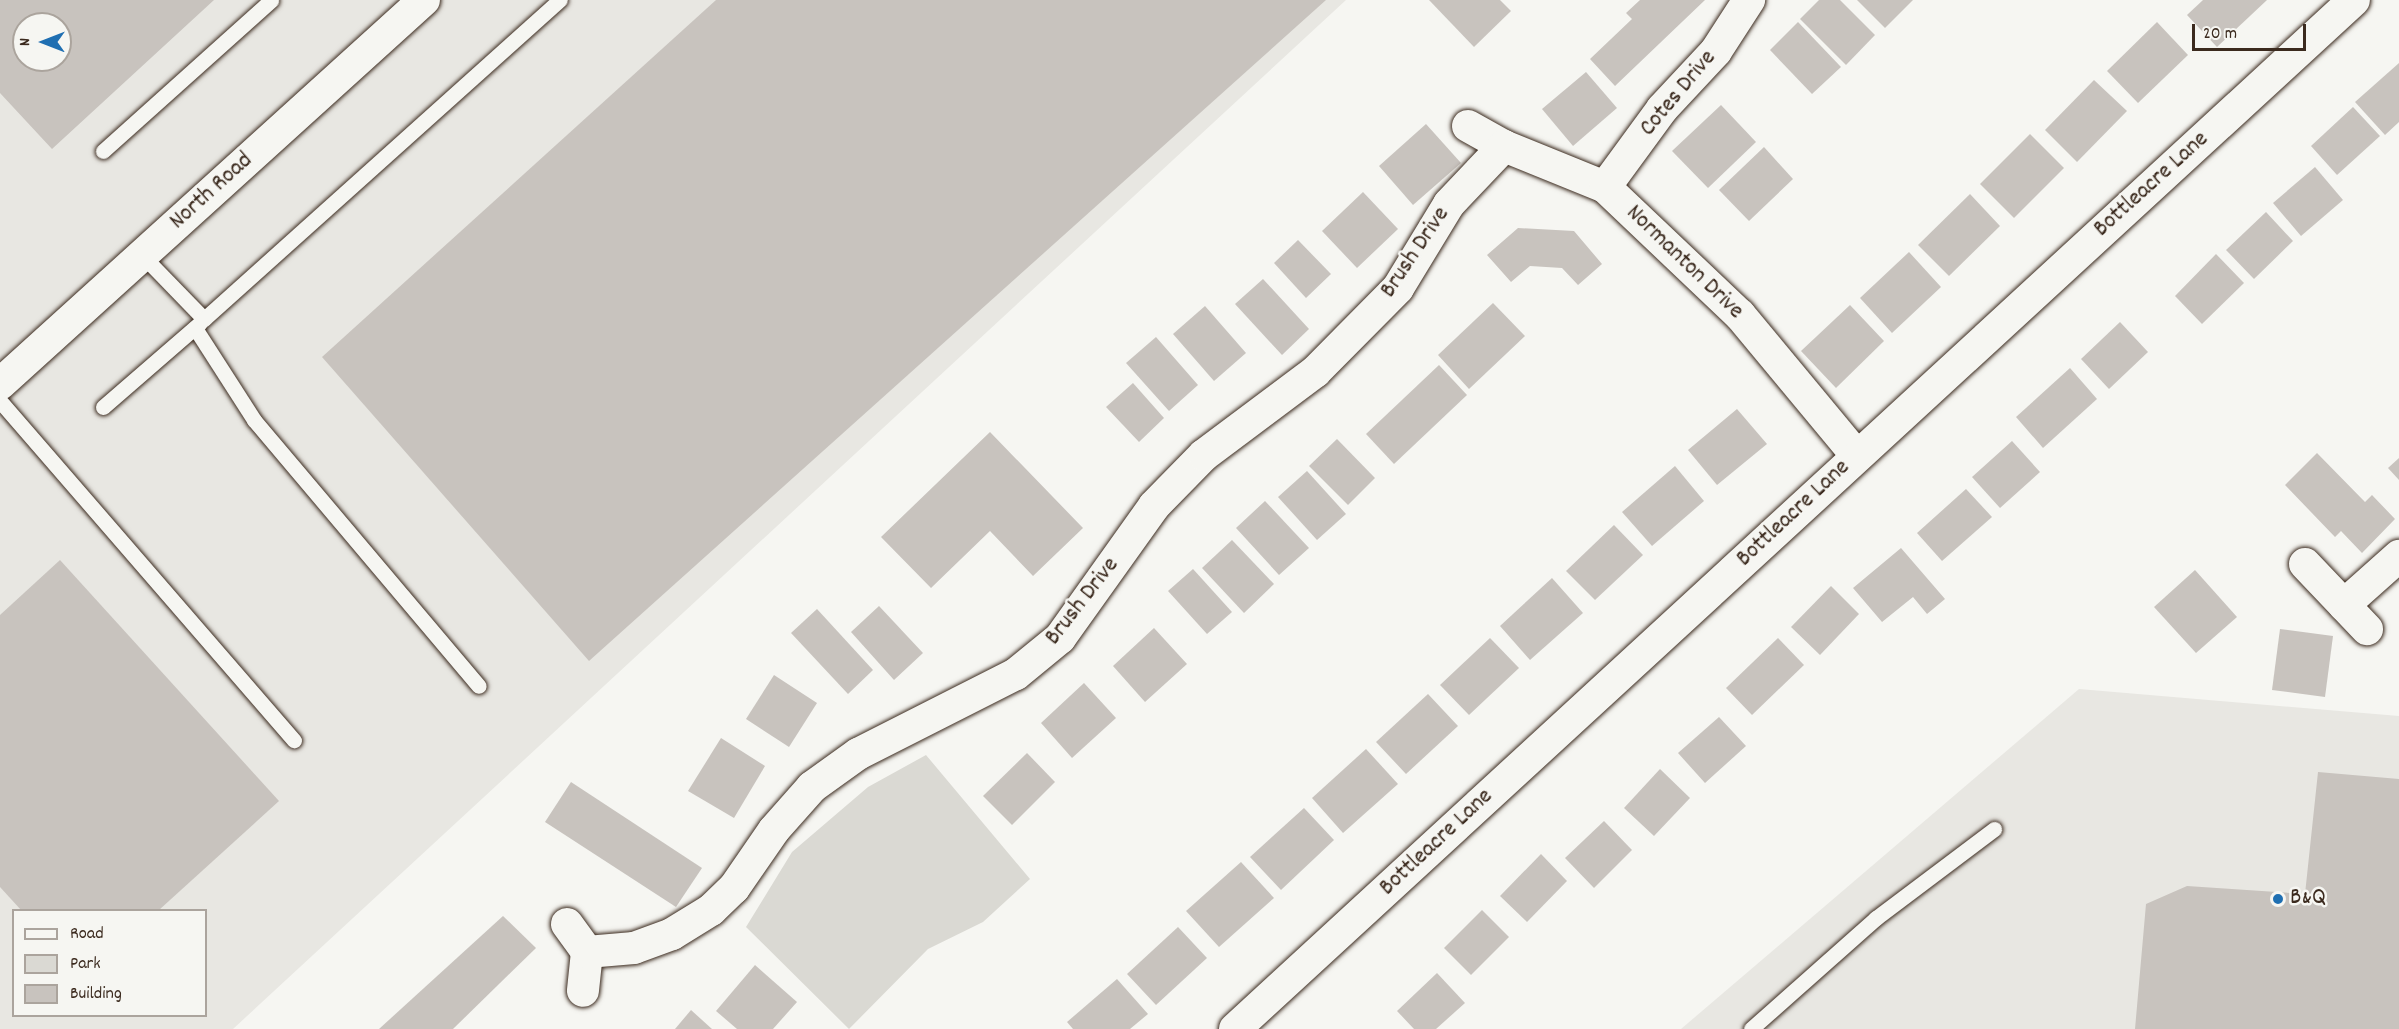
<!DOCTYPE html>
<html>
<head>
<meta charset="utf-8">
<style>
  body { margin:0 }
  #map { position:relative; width:2399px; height:1029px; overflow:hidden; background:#f6f6f2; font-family:Dekko,sans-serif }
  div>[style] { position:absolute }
  .built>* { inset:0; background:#e8e7e2 }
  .green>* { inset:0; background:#dad9d3 }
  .building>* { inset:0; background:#c8c3be }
  .roads { filter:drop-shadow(0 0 2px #3b2a1e) drop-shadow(0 0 2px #3b2a1e) }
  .lane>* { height:15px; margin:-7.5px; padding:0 7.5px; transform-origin:7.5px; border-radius:7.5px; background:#f6f6f2 }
  .street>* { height:32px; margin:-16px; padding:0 16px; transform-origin:16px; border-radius:16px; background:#f6f6f2 }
  .dots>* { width:16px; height:16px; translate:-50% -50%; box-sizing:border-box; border:3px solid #f6f6f2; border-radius:50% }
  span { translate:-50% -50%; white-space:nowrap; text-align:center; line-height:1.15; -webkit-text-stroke:5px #f6f6f2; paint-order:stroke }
  .street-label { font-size:24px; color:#3b2a1e }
  .poi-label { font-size:24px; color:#3b2a1e }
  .left { translate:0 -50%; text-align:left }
  .legend { position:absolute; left:12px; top:909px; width:195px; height:108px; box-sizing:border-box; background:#f6f6f2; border:2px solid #aba49d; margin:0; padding:8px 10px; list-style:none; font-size:18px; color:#3b2a1e }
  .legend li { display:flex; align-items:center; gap:12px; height:30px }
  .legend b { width:30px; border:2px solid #aba49d }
  .north { position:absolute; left:12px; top:12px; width:60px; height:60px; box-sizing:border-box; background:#f6f6f2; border:2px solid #aba49d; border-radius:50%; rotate:270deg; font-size:16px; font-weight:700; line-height:24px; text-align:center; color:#3b2a1e }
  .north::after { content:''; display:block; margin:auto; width:21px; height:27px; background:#1f6fb2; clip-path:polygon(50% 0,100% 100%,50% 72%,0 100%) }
  .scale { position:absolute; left:2192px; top:24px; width:114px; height:27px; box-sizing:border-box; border:3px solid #3b2a1e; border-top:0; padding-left:8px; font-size:18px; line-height:21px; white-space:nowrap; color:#3b2a1e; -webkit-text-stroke:4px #f6f6f2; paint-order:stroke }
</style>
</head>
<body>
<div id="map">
  <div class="built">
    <i style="clip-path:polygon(evenodd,0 0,1346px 0,233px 1029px,0 1029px,0 0,24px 24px,60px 24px,60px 60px,24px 60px,24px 24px,0 0,14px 910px,206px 910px,206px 1016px,14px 1016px,14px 910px)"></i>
    <i style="clip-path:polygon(2079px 689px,2399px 716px,2399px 1029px,1681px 1029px)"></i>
  </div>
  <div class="green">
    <i style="clip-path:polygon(926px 755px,1030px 879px,983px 922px,928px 949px,849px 1029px,746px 927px,792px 852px,868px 787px)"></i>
  </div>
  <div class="building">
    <i style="clip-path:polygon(evenodd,0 0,214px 0,52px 149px,0 93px,0 0,24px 24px,60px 24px,60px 60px,24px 60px,24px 24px)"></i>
    <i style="clip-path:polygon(716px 0,1326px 0,589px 661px,322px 357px)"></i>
    <i style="clip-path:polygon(1429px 0,1500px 0,1511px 11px,1474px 47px)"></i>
    <i style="clip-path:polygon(1640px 0,1705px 0,1615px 86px,1590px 59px,1632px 19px,1626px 13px)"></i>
    <i style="clip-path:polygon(1819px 0,1840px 0,1875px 35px,1846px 65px,1800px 19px)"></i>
    <i style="clip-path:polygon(1857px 0,1913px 0,1885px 28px)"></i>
    <i style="clip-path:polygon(2203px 0,2267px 0,2217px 47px,2187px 15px)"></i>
    <i style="clip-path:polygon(1798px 22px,1841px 67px,1812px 94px,1770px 50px)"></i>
    <i style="clip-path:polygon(2157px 22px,2188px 55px,2138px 103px,2107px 71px)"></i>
    <i style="clip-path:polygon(2399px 63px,2399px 122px,2385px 135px,2355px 102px)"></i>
    <i style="clip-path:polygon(1586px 72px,1617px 108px,1573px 146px,1542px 109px)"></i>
    <i style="clip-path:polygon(2094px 80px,2127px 111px,2077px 162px,2045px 130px)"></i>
    <i style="clip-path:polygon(1721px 105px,1756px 142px,1708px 188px,1672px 151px)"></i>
    <i style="clip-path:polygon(2353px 107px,2380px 136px,2337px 175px,2311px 146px)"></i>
    <i style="clip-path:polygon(1426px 124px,1461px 163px,1413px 205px,1379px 166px)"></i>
    <i style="clip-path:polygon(2030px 134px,2064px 168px,2014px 218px,1980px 184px)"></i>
    <i style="clip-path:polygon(1764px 147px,1793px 179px,1749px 221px,1719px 190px)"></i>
    <i style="clip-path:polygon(2315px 167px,2343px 200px,2301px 236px,2273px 203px)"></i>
    <i style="clip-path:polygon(1363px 192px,1398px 229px,1357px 268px,1322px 231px)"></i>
    <i style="clip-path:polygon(1970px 194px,2000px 226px,1949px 276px,1918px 245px)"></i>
    <i style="clip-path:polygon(2266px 212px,2293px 241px,2254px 279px,2226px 250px)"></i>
    <i style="clip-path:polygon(1518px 228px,1574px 231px,1602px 264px,1578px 285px,1562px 268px,1530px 266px,1511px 282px,1487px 255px)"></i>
    <i style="clip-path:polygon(1298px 240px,1331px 274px,1306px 298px,1274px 263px)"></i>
    <i style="clip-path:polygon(1909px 252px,1941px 287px,1892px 333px,1860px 298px)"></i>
    <i style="clip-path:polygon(2216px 254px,2244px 283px,2202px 324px,2175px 296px)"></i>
    <i style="clip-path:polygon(1263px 279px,1309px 329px,1282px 355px,1235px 304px)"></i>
    <i style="clip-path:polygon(1493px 303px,1525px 336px,1469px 389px,1438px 355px)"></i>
    <i style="clip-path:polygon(1850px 305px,1884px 341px,1836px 388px,1801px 351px)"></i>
    <i style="clip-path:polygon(1205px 306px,1246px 353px,1214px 381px,1173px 334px)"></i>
    <i style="clip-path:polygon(2120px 322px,2148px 352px,2109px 389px,2081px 359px)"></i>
    <i style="clip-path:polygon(1156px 337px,1198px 385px,1169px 411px,1126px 363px)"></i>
    <i style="clip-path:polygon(1439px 365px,1467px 395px,1394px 464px,1366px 434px)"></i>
    <i style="clip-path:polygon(2070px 368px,2097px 399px,2043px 448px,2016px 417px)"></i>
    <i style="clip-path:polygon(1133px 383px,1164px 418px,1139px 442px,1106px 407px)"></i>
    <i style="clip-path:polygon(1737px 409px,1767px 444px,1717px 485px,1688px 450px)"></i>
    <i style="clip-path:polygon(990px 432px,1083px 528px,1033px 576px,990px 531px,931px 588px,881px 537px)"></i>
    <i style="clip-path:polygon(1337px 439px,1375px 478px,1348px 505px,1309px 466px)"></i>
    <i style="clip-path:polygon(2012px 441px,2040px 472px,2000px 508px,1972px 477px)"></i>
    <i style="clip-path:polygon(2317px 453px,2365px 502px,2372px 495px,2395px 519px,2362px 553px,2341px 531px,2335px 537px,2285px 485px)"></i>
    <i style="clip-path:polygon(2399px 458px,2399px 480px,2388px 468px)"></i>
    <i style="clip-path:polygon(1675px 466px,1704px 501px,1652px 546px,1622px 512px)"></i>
    <i style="clip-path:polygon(1307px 471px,1346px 514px,1317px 540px,1278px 497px)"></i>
    <i style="clip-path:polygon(1966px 489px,1992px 517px,1942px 561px,1917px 533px)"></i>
    <i style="clip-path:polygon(1265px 501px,1309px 548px,1279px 575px,1236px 528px)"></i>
    <i style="clip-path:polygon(1614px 525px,1643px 555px,1595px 600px,1566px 571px)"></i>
    <i style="clip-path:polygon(1232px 540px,1274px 584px,1244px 613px,1202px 568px)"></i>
    <i style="clip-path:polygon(1901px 548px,1945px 599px,1927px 614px,1913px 597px,1882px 622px,1853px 588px)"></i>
    <i style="clip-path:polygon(60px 560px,279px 801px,159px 910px,21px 910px,0 887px,0 615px)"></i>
    <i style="clip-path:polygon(1193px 569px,1232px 612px,1207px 634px,1168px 591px)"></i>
    <i style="clip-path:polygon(2195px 570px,2237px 617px,2196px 653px,2154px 607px)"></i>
    <i style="clip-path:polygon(1552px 578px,1583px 613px,1530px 660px,1500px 626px)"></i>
    <i style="clip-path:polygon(1831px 586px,1859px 614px,1820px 655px,1791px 627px)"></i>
    <i style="clip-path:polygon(879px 606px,923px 653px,894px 680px,851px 632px)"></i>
    <i style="clip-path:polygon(817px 609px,873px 670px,848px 694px,791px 633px)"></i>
    <i style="clip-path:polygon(1154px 628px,1187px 664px,1145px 702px,1113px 666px)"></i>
    <i style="clip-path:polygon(2280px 629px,2333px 636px,2325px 697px,2272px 690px)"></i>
    <i style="clip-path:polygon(1490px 638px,1519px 668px,1469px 715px,1440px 685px)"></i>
    <i style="clip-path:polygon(1778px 638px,1804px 665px,1752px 715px,1726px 688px)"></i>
    <i style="clip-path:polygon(774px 675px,817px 703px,789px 747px,746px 719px)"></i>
    <i style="clip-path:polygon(1084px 683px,1116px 718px,1072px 758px,1041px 723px)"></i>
    <i style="clip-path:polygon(1428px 694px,1458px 726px,1406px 774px,1376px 742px)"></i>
    <i style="clip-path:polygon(1719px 717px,1746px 746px,1705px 783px,1678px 753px)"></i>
    <i style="clip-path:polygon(721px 738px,765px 766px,734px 818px,688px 791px)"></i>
    <i style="clip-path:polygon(1366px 749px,1398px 784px,1343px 833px,1312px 798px)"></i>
    <i style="clip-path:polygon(1027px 753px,1055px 782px,1012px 825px,983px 796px)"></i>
    <i style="clip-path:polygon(1660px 769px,1690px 798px,1654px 836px,1624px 808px)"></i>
    <i style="clip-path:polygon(2318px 772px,2399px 779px,2399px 1029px,2135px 1029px,2146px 904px,2187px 886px,2305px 894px)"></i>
    <i style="clip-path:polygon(571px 782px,702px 868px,676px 907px,545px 822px)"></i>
    <i style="clip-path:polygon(1304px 808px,1334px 840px,1281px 890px,1250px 857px)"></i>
    <i style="clip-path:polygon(1604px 821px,1632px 850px,1594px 888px,1565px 858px)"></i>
    <i style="clip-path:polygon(1541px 854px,1567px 881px,1527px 922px,1500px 896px)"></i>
    <i style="clip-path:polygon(1241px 862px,1274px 898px,1219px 947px,1186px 911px)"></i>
    <i style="clip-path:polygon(1482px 910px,1509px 937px,1471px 975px,1444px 948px)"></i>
    <i style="clip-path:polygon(503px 916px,536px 948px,453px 1029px,379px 1029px)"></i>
    <i style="clip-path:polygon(1178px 927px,1207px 958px,1156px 1005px,1127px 974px)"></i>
    <i style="clip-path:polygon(755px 965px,797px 1002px,773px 1029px,737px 1029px,716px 1011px)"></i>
    <i style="clip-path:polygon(1437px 973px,1465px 1003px,1436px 1029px,1414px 1029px,1397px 1011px)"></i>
    <i style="clip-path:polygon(1117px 979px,1148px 1014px,1130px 1029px,1073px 1029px,1067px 1022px)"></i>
    <i style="clip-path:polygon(691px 1010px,712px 1029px,675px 1029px)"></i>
  </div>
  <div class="roads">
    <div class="lane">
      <i style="left:103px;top:151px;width:226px;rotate:-41.9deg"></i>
      <i style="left:142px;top:255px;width:89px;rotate:45.9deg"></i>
      <i style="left:204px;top:319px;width:478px;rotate:-41.9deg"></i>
      <i style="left:195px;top:328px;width:109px;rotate:57.3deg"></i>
      <i style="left:254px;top:420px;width:348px;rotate:49.8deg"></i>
      <i style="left:0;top:401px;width:449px;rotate:49.1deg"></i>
      <i style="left:103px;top:407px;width:128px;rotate:-40.9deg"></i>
      <i style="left:1751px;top:1029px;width:167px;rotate:-41.6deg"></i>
      <i style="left:1876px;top:918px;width:148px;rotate:-37deg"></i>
    </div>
    <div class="street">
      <i style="left:1468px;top:126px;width:41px;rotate:29.1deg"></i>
      <i style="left:1504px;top:146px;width:109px;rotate:22.1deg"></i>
      <i style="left:1605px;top:187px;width:186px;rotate:43.5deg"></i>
      <i style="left:1740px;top:315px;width:183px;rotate:50.3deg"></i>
      <i style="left:1605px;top:187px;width:97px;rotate:-53.8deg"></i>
      <i style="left:1662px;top:109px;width:79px;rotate:-47deg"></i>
      <i style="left:1716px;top:51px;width:61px;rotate:-57.1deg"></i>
      <i style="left:0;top:384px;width:572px;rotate:-42.17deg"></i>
      <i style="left:2305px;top:564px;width:90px;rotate:46.4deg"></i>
      <i style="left:2344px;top:605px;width:74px;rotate:-41.7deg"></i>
      <i style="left:567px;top:924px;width:34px;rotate:54deg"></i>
      <i style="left:587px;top:952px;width:39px;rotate:96deg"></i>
      <i style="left:587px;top:952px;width:47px;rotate:-4.9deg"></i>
      <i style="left:634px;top:948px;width:40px;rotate:-20.2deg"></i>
      <i style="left:672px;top:934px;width:46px;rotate:-31.6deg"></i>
      <i style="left:711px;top:910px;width:32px;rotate:-44deg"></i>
      <i style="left:734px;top:888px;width:70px;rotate:-55.4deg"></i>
      <i style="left:774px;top:830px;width:57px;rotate:-48.5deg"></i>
      <i style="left:812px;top:787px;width:57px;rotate:-35.7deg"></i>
      <i style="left:858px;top:754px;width:177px;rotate:-26.9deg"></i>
      <i style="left:1016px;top:674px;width:57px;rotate:-39.3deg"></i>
      <i style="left:1060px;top:638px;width:162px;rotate:-54.5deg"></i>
      <i style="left:1154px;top:506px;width:71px;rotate:-45.6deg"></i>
      <i style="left:1204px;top:455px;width:139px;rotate:-36.8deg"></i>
      <i style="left:1315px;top:372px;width:118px;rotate:-45.3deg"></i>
      <i style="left:1398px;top:288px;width:98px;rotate:-58.7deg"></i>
      <i style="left:1449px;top:204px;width:80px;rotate:-46.5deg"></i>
      <i style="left:1235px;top:1029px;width:1520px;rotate:-42.6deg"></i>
    </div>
  </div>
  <div class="dots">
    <i style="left:2278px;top:899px;background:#1f6fb2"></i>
  </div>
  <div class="street-label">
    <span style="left:1679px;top:94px;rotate:-50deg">Cotes Drive</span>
    <span style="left:2152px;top:185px;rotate:-42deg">Bottleacre Lane</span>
    <span style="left:212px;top:192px;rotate:-42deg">North Road</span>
    <span style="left:1416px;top:253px;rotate:-56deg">Brush Drive</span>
    <span style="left:1684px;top:263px;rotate:44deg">Normanton Drive</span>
    <span style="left:1794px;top:514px;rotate:-43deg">Bottleacre Lane</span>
    <span style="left:1083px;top:602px;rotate:-52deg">Brush Drive</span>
    <span style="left:1437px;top:843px;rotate:-43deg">Bottleacre Lane</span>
  </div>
  <div class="poi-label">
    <span class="left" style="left:2290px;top:899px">B&amp;Q</span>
  </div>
  <ul class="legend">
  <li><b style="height:8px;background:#f6f6f2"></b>Road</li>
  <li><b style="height:16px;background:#dad9d3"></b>Park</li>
  <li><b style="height:16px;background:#c8c3be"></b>Building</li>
  </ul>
  <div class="north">N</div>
  <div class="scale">20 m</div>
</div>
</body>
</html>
